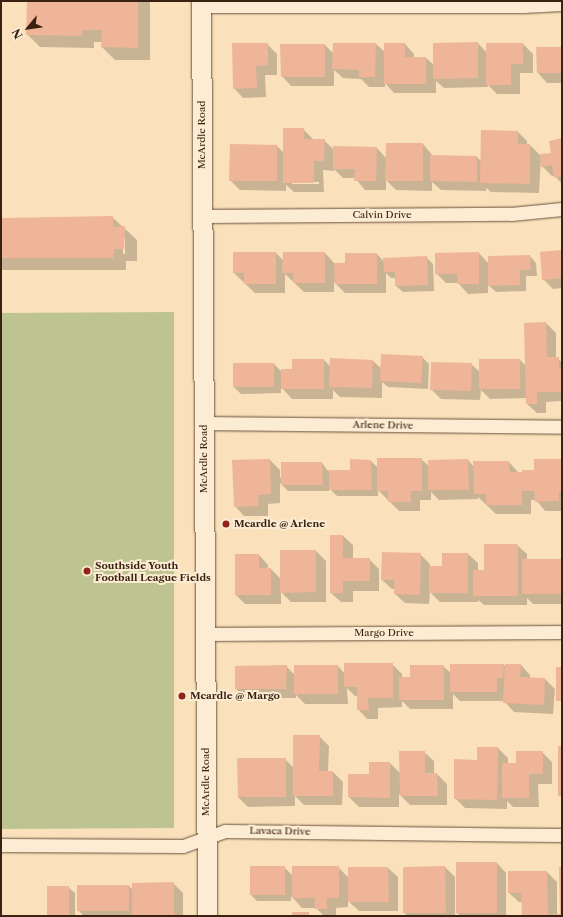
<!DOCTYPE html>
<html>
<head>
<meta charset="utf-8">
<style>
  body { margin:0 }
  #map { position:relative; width:563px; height:917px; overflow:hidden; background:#fae1bb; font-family:"Libre Caslon Text",serif }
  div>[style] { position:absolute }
  .green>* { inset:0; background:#bdc391 }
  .shadow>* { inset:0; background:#0003 }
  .building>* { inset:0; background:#eeb598 }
  .roads { filter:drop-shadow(0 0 1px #6a523c) drop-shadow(0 0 1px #6a523c) }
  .street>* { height:13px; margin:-6.5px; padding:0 6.5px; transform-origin:6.5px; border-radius:6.5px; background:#fcecd3 }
  .secondary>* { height:19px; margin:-9.5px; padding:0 9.5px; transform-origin:9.5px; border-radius:9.5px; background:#fcecd3 }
  .dots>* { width:11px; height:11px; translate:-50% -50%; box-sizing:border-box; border:2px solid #fcecd3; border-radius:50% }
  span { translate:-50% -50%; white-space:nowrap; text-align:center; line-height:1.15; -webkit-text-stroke:4px #fcecd3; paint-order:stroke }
  .street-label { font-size:10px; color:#3a2212 }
  .poi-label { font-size:10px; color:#3a2212; font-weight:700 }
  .left { translate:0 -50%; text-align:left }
  .frame { position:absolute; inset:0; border:2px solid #3a2212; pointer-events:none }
  .north { position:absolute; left:8px; top:8px; width:40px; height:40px; -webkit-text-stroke:3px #fcecd3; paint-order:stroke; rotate:241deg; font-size:11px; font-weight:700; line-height:16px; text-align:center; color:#3a2212 }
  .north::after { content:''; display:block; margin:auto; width:14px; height:18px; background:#3a2212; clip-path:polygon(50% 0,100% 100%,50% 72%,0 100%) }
</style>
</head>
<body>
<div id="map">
  <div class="green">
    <i style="clip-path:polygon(174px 312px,174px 828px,1px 829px,1px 313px)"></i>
  </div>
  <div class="shadow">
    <i style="clip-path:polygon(28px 1px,150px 1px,150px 60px,115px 60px,102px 47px,103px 42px,94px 42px,94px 48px,40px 47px,27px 34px)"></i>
    <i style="clip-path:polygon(478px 43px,487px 53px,487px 44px,523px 44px,533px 54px,533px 73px,520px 73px,520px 94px,497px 94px,488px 85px,488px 87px,444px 88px,436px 81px,436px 93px,394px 93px,385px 83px,385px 87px,369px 87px,361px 79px,343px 78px,334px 70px,334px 86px,291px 86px,282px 76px,325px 45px,333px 53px,376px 44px,385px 52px,405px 44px,414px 54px,414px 58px,426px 58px,434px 65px)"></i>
    <i style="clip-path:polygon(267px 44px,277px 54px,277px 75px,265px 75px,266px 97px,243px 98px,234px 88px)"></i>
    <i style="clip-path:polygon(562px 48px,562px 83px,547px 83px,538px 73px)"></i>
    <i style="clip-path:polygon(evenodd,303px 129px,313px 139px,324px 140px,334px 150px,377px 148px,386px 158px,423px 144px,433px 156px,477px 157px,481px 161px,518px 132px,527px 141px,527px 145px,530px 145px,540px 155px,552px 154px,562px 140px,562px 184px,555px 176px,552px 176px,542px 166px,541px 156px,539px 193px,491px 192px,486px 188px,486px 191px,441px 190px,432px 182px,432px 191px,396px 190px,386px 180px,386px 190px,365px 190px,355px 178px,343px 178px,334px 169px,334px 171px,323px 170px,324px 192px,294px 192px,286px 185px,286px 191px,240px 190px,230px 180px,277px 146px,284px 153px,303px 129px,292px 182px,319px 182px,319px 184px,292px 184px,292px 182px)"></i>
    <i style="clip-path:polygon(evenodd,112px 217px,137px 240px,137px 261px,126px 261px,126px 270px,1px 270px,1px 219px,112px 217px,123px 236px,125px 238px,125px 254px,123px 254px,123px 236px)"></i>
    <i style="clip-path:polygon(562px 251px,562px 288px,553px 289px,543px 279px)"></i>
    <i style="clip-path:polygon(276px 253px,284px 261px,325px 253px,335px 264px,346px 264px,377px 254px,384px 262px,426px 257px,433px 264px,434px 291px,403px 292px,396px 286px,396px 278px,391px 278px,386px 273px,386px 293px,345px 293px,334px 282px,334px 292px,304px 292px,285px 274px,285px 293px,255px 293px,234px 273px)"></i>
    <i style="clip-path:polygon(479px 253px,489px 264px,530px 256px,536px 263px,537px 276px,526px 276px,526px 291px,496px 292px,488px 285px,488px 293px,468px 294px,458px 283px,446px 283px,436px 273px)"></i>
    <i style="clip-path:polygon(546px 323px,556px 333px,556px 358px,562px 362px,562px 401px,546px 402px,546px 413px,537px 413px,527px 404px,527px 398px,490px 399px,481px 390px,480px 400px,441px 399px,431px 389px,471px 364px,480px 372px,520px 360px,526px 366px,525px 324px)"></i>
    <i style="clip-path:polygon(422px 357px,429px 364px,428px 389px,388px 387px,382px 382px,382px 398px,340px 397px,333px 390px,333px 399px,292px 399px,281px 387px,281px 393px,241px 394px,234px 387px,234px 364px,274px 364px,282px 372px,324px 360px,331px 367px,331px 359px,373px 361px,382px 369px)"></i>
    <i style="clip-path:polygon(421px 459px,429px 466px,468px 460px,474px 467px,509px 462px,519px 473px,535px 471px,562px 460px,562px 511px,545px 511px,536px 500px,531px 500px,531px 514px,496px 514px,478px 497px,478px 499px,439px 500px,431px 492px,431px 500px,420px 500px,420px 511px,399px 511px,378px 490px,378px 496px,337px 496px,329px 488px,329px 491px,288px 491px,280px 483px,280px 503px,268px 504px,268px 516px,244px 516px,235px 506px,270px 460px,280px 470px,280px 478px,322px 463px,328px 471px,351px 471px,371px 461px,378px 468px)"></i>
    <i style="clip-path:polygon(343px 536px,353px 545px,353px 559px,369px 559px,379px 569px,379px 591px,353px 591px,353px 602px,341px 602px,331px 593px)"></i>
    <i style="clip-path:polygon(517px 545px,527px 554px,527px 560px,562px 560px,562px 604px,533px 604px,527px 598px,527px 605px,484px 605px,478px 600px,478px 602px,440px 602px,430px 592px,429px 604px,405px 603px,395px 594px,395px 589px,392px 589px,382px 580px,420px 554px,430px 564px,430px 567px,443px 567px,468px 554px,478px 563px,478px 571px,485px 571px)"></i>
    <i style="clip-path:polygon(316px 551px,326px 561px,326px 602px,291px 602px,281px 592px,281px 604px,245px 604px,236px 595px,259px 555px,268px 565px,268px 569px,271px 569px,281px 579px)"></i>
    <i style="clip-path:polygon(392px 664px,402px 674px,402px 678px,411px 678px,443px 666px,451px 673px,504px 665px,506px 667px,521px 665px,530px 675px,530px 679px,545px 679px,555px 689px,553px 714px,514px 712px,504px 701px,460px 701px,453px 694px,453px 709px,410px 709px,402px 701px,402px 707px,378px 708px,378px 719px,367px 719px,358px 709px,358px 696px,355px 696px,347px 688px,348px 704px,305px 704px,296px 695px,296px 698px,246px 698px,236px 689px,286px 666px,295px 675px,338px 666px,345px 674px)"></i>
    <i style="clip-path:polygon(319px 736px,329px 746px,328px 772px,333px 772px,343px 782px,342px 805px,304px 805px,295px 796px,295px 806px,248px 807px,238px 797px,285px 759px,294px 768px)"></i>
    <i style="clip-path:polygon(478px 748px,498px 748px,508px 758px,508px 764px,517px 764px,542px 752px,552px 762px,552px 784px,538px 784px,539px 807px,513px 807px,507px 801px,507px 809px,465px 808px,455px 798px,478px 761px)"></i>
    <i style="clip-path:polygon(424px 752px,434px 761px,434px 774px,437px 774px,447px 784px,447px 805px,410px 805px,399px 794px,399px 807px,359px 807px,349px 797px,370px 775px,390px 763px,401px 774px)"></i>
    <i style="clip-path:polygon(497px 863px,506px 873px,506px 916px,461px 916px,457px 913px)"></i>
    <i style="clip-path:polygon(284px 867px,293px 876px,338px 867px,349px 878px,388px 868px,398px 877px,398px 911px,359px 911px,348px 901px,348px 907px,336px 908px,336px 916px,324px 916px,316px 908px,302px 908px,291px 896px,291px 901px,257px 901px,251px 895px)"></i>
    <i style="clip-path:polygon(445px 867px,455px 877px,455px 916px,407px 916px,404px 912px)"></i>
    <i style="clip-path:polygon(562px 868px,562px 916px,525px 916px,523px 914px,523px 902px,519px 902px,509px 893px,509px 872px,547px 872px,557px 882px,557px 915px,561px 915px)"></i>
    <i style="clip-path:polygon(173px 883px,183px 893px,183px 916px,84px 916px,78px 910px,129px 886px,133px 890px)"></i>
    <i style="clip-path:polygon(68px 887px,75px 893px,75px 916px,48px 916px)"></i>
  </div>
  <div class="building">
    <i style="clip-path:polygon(27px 1px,138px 1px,138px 48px,101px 47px,102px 30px,82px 30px,82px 36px,26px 35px)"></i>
    <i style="clip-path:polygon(478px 42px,478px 78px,433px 79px,433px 43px)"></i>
    <i style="clip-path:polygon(232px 43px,268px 43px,268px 65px,256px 66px,257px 88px,233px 89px)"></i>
    <i style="clip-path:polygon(333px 43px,376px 43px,375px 77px,359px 77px,359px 70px,332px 69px)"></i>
    <i style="clip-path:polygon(384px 43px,405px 43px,405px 57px,426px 57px,426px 84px,384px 84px)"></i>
    <i style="clip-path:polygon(486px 43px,523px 43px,523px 64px,511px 64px,511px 85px,486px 85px)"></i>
    <i style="clip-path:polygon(280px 44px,325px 44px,325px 77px,281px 77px)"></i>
    <i style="clip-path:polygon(536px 47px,562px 47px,562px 73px,537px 73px)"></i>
    <i style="clip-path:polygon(283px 128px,304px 128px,304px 139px,325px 139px,324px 161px,314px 161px,314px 183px,283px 183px)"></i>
    <i style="clip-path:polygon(481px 130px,518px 131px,518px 144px,530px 144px,530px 184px,480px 183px)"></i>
    <i style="clip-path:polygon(562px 138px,562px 176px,554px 178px,552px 165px,541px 167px,540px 154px,551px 153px,549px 141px)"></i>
    <i style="clip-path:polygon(386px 143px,423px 143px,423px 181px,385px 181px)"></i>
    <i style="clip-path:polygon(230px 144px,277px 145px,277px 181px,229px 181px)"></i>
    <i style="clip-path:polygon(333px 146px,377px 147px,376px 181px,354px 181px,355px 169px,333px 169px)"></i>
    <i style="clip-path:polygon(430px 155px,477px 156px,477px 182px,430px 181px)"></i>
    <i style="clip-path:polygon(113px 216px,113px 227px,125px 226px,124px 249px,114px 249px,113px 258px,1px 258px,1px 218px)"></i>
    <i style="clip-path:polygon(562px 250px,562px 278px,542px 280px,540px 252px)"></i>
    <i style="clip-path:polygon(233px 252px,276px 252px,276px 284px,244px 284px,244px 273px,233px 273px)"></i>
    <i style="clip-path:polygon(283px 252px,325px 252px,325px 283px,293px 283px,293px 273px,282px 273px)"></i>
    <i style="clip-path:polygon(479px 252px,479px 284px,457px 284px,457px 274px,435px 274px,435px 253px)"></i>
    <i style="clip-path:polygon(345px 253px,377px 253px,377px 284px,335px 284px,334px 263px,345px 263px)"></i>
    <i style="clip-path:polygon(530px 255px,531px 270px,520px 270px,520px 285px,488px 286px,488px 256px)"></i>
    <i style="clip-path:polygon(427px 256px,428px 285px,395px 286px,395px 272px,384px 272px,383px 258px)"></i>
    <i style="clip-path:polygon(546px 322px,547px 357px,559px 357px,559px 368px,562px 368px,562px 392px,537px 392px,537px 404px,526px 404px,524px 323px)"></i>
    <i style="clip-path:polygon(381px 354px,423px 356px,421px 383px,380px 381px)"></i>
    <i style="clip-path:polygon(330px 358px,373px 360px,372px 388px,329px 387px)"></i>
    <i style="clip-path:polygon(292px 359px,324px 359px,324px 389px,281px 389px,281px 369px,292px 369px)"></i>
    <i style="clip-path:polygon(479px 359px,520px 359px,520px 389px,479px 389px)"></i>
    <i style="clip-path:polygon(431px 362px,472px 363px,471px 391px,430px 390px)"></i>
    <i style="clip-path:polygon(233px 363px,274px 363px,274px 387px,233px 387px)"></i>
    <i style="clip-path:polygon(377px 458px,422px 458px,422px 491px,411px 491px,411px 502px,388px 502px,388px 491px,377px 491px)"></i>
    <i style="clip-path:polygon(270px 459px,271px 494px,258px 495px,259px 506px,234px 507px,232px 460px)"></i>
    <i style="clip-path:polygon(350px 459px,371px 460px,372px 490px,329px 490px,329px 470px,350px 470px)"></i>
    <i style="clip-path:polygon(468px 459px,469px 490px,428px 490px,428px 460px)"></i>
    <i style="clip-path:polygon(534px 459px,562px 459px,562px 491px,559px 491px,559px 501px,535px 502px,534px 491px,522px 491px,522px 470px,534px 470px)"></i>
    <i style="clip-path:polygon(473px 461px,509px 461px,510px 472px,522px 472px,522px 505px,486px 505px,486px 494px,474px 494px)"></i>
    <i style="clip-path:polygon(281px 462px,322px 462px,323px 485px,281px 485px)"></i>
    <i style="clip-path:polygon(330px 535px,343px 535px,343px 558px,370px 558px,370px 581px,343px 581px,343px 593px,330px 593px)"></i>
    <i style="clip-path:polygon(484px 544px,518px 544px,518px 596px,473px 596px,473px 570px,484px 570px)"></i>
    <i style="clip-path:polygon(280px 550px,316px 550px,316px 592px,280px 593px)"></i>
    <i style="clip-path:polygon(382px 552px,421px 553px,420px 595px,394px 594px,394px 580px,381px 580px)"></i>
    <i style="clip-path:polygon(442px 553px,468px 553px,468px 593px,429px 593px,429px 566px,442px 566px)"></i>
    <i style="clip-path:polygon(235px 554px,259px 554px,259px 568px,271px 568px,271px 595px,235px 595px)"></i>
    <i style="clip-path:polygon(522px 559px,562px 559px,562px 594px,522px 594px)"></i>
    <i style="clip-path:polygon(344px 663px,393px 663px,393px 698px,368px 698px,369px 710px,357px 710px,357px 687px,344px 687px)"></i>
    <i style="clip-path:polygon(450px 664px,504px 664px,503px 678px,497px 678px,497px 692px,450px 692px)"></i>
    <i style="clip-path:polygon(505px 664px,521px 664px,520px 677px,545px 678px,544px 705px,503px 703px)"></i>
    <i style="clip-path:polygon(287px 665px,286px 689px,235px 689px,235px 666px)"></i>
    <i style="clip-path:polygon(294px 665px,338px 665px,338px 694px,294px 694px)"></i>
    <i style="clip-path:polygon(410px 665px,444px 665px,444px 700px,399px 700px,399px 677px,410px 677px)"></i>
    <i style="clip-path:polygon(556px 667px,562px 667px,562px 701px,556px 701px)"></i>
    <i style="clip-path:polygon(293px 735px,320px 735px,319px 771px,333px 771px,333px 796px,293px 796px)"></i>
    <i style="clip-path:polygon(558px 746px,562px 746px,562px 796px,558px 796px)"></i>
    <i style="clip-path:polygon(477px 747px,498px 747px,497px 800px,454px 799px,454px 759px,477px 760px)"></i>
    <i style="clip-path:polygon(399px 751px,425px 751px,425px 773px,437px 773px,438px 796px,400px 796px)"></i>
    <i style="clip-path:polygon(516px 751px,543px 751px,543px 774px,529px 774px,529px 798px,502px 798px,502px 763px,516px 763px)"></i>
    <i style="clip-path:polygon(237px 758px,286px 758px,286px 797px,238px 797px)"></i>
    <i style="clip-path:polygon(369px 762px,390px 762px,390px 798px,348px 797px,348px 774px,369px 774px)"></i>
    <i style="clip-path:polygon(456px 862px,497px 862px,497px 913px,456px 913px)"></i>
    <i style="clip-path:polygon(250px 866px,285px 866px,285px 895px,250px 895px)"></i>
    <i style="clip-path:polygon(292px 866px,339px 866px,339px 898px,327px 898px,327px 909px,315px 909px,315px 898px,292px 898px)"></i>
    <i style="clip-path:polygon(445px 866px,446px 913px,403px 913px,403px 867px)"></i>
    <i style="clip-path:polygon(348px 867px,388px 867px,389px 902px,348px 902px)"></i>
    <i style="clip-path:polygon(559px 867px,562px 867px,562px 916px,553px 916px,552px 914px,560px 914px)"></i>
    <i style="clip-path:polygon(508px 871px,547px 871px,548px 915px,522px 915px,521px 893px,508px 893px)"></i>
    <i style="clip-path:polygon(174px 882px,174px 916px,132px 916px,132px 883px)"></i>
    <i style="clip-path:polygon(77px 885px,129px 885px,129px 911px,77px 911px)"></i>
    <i style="clip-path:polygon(47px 886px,69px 886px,69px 916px,47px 916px)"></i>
    <i style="clip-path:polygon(292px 912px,309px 912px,309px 916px,292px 916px)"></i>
  </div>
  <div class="roads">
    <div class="street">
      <i style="left:201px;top:6px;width:322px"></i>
      <i style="left:523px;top:6px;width:39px;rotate:-3deg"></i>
      <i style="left:203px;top:216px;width:308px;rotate:-0.4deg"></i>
      <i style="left:511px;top:214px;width:51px;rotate:-5.6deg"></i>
      <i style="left:204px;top:423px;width:358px;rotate:0.6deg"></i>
      <i style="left:205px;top:634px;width:357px;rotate:-0.3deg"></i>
      <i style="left:1px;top:845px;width:182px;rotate:0.3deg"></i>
      <i style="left:183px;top:846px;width:45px;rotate:-19.7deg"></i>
      <i style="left:225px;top:831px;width:337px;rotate:0.7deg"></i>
    </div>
    <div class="secondary">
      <i style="left:201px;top:1px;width:915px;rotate:89.62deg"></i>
    </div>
  </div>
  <div class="dots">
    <i style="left:226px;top:524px;background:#8f2418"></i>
    <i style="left:87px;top:571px;background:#8f2418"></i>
    <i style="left:182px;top:696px;background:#8f2418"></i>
  </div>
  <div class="street-label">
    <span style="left:202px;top:135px;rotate:-90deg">McArdle Road</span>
    <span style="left:382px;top:215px">Calvin Drive</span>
    <span style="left:383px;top:425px;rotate:1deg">Arlene Drive</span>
    <span style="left:204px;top:459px;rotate:-90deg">McArdle Road</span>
    <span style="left:384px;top:633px">Margo Drive</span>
    <span style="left:206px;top:782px;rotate:-90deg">McArdle Road</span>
    <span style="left:280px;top:831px;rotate:1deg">Lavaca Drive</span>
  </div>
  <div class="poi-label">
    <span class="left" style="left:234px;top:524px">Mcardle @ Arlene</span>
    <span class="left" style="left:95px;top:571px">Southside Youth<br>Football League Fields</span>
    <span class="left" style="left:190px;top:696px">Mcardle @ Margo</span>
  </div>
  <div class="frame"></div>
  <div class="north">N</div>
</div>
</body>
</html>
